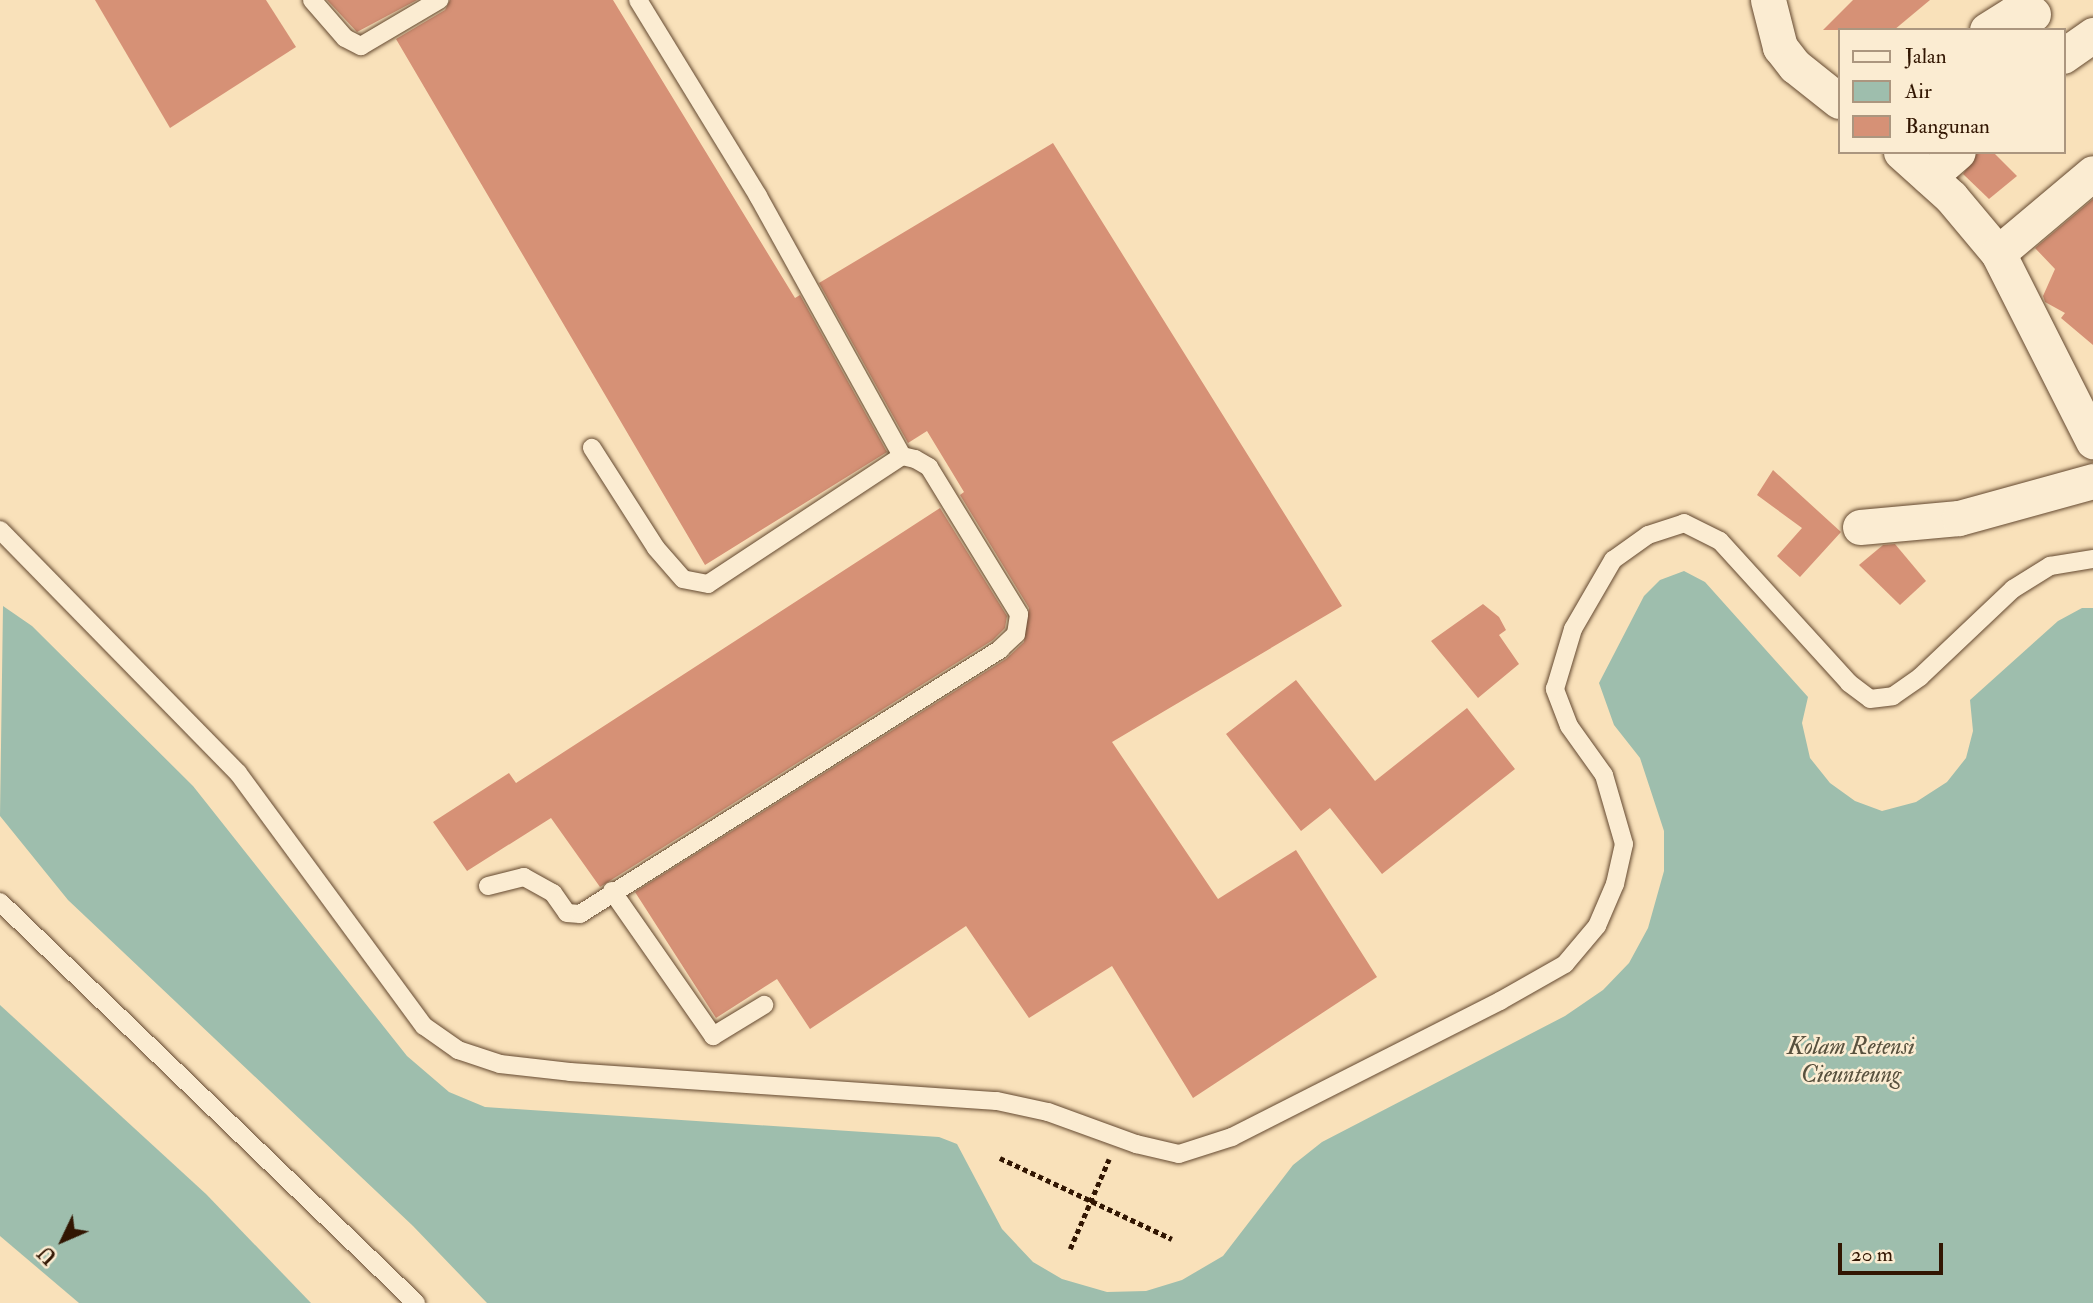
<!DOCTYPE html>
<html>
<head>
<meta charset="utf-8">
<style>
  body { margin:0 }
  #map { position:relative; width:2093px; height:1303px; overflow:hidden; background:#f9e1ba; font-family:"IM FELL Double Pica",serif }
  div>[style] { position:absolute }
  .water>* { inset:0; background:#9ebead }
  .building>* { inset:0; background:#d69176 }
  .path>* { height:4.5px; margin-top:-2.25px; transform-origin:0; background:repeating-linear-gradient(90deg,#321602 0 5px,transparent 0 8.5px) }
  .roads { filter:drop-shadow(0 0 2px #644930) drop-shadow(0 0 2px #644930) }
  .lane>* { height:18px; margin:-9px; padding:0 9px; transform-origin:9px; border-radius:9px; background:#fbecd2 }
  .street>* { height:35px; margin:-17.5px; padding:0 17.5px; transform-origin:17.5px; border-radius:17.5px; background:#fbecd2 }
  span { translate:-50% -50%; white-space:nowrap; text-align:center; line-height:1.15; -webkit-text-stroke:5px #fbecd2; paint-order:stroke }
  .water-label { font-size:24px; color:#58513e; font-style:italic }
  .legend { position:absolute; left:1838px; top:28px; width:228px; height:126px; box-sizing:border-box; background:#fbecd2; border:2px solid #ab967f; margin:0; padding:9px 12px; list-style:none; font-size:21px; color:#321602 }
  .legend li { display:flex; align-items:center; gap:14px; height:35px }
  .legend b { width:35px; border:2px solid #ab967f }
  .north { position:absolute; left:28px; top:1205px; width:70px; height:70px; -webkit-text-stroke:5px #fbecd2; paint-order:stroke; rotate:226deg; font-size:19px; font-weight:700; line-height:28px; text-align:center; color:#321602 }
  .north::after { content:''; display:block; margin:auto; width:24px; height:32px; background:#321602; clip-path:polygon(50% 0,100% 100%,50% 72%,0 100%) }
  .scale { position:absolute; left:1838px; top:1243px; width:105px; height:32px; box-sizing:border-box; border:4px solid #321602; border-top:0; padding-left:9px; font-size:21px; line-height:24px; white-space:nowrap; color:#321602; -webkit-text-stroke:5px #fbecd2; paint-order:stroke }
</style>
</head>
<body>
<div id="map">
  <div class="water">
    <i style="clip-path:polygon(1684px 571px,1705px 582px,1808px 697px,1802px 723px,1810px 758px,1830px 783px,1855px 801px,1882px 811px,1916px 802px,1947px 782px,1966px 758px,1973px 731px,1970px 700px,2058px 621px,2082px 608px,2093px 608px,2093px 1303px,487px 1303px,413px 1226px,68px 900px,0 816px,3px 606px,32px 626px,193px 786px,407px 1056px,449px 1092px,485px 1107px,939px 1137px,957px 1144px,1002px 1229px,1033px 1262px,1062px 1279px,1107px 1292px,1146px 1291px,1182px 1280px,1223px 1256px,1293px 1165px,1322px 1142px,1565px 1016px,1603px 990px,1629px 963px,1648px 928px,1664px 871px,1664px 831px,1640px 758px,1614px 725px,1599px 683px,1644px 596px,1660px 580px)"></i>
    <i style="clip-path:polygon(0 1005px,206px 1194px,311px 1303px,79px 1303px,0 1236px)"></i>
  </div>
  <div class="building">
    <i style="clip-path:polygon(95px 0,266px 0,296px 47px,170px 128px)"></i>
    <i style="clip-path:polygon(327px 0,417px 0,357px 32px)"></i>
    <i style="clip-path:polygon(450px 0,613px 0,795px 298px,800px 295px,887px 452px,705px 565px,396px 39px,445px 10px)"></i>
    <i style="clip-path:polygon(1853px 0,1930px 0,1894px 30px,1823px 30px)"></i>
    <i style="clip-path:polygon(1053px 143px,1342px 606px,1112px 742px,1218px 899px,1296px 850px,1377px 977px,1193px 1098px,1112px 966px,1029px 1018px,966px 926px,810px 1029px,777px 979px,716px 1018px,635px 892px,1006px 659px,1024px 642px,1029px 608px,960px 495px,964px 492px,927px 431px,908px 443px,819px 283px)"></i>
    <i style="clip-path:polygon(1978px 152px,1993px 152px,2017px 176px,1989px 199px,1963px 174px)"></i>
    <i style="clip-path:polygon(2093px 199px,2093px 345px,2061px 318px,2065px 313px,2045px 302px,2043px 296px,2055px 269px,2035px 248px)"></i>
    <i style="clip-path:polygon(1773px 470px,1841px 532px,1800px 577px,1777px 556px,1802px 528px,1757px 495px)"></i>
    <i style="clip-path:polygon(940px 508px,1007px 616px,1005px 628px,993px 640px,600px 887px,551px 818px,467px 871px,433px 822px,509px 773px,516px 783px)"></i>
    <i style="clip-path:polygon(1895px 544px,1926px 581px,1900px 605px,1859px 565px,1883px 545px)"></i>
    <i style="clip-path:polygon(1483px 604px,1499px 617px,1506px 630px,1499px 635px,1519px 664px,1478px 698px,1431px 641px)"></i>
    <i style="clip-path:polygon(1296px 680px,1375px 781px,1467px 708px,1515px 769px,1382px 874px,1330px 808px,1301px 831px,1226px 734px)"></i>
  </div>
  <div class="path">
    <i style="left:1000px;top:1158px;width:190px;rotate:25.2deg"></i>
    <i style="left:1070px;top:1249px;width:98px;rotate:-66.6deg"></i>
  </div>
  <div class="roads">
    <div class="lane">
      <i style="left:312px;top:0;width:50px;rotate:49deg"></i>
      <i style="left:345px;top:38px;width:18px;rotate:27deg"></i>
      <i style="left:361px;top:46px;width:91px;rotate:-30.5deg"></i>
      <i style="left:638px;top:0;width:230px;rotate:58.5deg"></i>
      <i style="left:758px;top:196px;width:297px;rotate:61deg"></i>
      <i style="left:0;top:530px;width:340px;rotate:45.6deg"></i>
      <i style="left:238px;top:773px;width:314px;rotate:53.7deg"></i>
      <i style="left:424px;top:1026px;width:42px;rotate:35.2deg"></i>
      <i style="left:458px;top:1050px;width:44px;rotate:18.4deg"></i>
      <i style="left:500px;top:1064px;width:70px;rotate:6.5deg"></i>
      <i style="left:570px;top:1072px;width:428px;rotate:3.9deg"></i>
      <i style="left:997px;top:1101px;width:52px;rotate:12.2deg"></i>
      <i style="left:1048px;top:1112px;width:94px;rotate:20deg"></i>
      <i style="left:1136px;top:1144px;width:44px;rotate:13.1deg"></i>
      <i style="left:1179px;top:1154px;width:56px;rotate:-17.8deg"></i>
      <i style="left:1232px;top:1137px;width:301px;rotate:-26.9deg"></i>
      <i style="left:1500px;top:1001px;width:75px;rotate:-29.6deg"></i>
      <i style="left:1565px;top:964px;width:50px;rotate:-49.9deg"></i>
      <i style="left:1597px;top:926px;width:46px;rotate:-66.8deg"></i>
      <i style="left:1615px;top:884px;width:41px;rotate:-77.3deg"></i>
      <i style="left:1624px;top:844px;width:72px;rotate:-106.2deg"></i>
      <i style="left:1604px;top:775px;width:60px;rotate:-125.5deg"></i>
      <i style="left:1569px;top:726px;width:40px;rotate:-111deg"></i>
      <i style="left:1555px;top:689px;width:63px;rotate:-73.3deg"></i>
      <i style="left:1573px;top:629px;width:80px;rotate:-59.9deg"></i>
      <i style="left:1613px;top:560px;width:43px;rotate:-35.5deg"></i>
      <i style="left:1648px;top:535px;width:38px;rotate:-18deg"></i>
      <i style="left:1684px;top:523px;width:40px;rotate:26.6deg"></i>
      <i style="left:1720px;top:541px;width:192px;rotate:47.7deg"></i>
      <i style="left:1849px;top:683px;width:26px;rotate:37deg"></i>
      <i style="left:1870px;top:699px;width:23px;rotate:-7deg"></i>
      <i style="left:1893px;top:696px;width:33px;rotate:-35deg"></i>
      <i style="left:1920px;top:677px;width:128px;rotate:-43.4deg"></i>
      <i style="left:2013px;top:589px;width:44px;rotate:-31.9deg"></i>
      <i style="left:2050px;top:566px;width:44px;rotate:-9.2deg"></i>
      <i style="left:488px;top:886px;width:37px;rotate:-14deg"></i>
      <i style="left:524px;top:877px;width:33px;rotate:29deg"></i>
      <i style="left:553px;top:893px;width:24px;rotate:55deg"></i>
      <i style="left:567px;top:913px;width:13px;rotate:4deg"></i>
      <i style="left:580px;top:914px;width:497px;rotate:-32.2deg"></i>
      <i style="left:1000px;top:649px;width:22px;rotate:-43deg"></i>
      <i style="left:1016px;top:634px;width:20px;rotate:-81deg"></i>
      <i style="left:1019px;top:614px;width:172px;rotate:-121.5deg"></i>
      <i style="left:929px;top:467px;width:16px;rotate:-150deg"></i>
      <i style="left:915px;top:459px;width:13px;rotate:-167deg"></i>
      <i style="left:902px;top:456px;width:232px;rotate:146.6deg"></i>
      <i style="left:708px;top:584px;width:25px;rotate:-169deg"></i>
      <i style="left:683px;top:579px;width:41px;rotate:-131.1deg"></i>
      <i style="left:656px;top:548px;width:119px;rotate:-122.6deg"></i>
      <i style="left:612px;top:891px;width:177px;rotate:55.1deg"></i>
      <i style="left:713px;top:1036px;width:60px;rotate:-31.3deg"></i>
      <i style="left:0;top:902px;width:578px;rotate:43.95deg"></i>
    </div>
    <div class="street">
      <i style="left:1768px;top:0;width:49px;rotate:75.7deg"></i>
      <i style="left:1780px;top:47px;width:24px;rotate:52deg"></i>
      <i style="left:1795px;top:66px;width:56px;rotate:38.5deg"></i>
      <i style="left:1987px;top:30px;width:31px;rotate:-32deg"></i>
      <i style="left:2013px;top:14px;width:20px"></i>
      <i style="left:2063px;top:56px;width:37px;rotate:-35deg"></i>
      <i style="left:1901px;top:152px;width:67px;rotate:42deg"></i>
      <i style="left:1951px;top:197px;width:73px;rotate:50deg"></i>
      <i style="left:1998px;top:253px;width:211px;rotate:63.2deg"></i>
      <i style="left:1929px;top:177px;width:38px;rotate:-41deg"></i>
      <i style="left:1998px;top:253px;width:124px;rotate:-40.1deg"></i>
      <i style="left:1860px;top:527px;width:99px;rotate:-5.2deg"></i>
      <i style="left:1959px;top:518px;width:139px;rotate:-15.4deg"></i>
    </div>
  </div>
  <div class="water-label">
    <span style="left:1851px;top:1061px">Kolam Retensi<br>Cieunteung</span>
  </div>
  <ul class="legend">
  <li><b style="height:9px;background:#fbecd2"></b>Jalan</li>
  <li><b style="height:19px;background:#9ebead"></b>Air</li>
  <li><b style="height:19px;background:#d69176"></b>Bangunan</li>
  </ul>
  <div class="north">U</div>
  <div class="scale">20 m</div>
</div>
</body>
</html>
